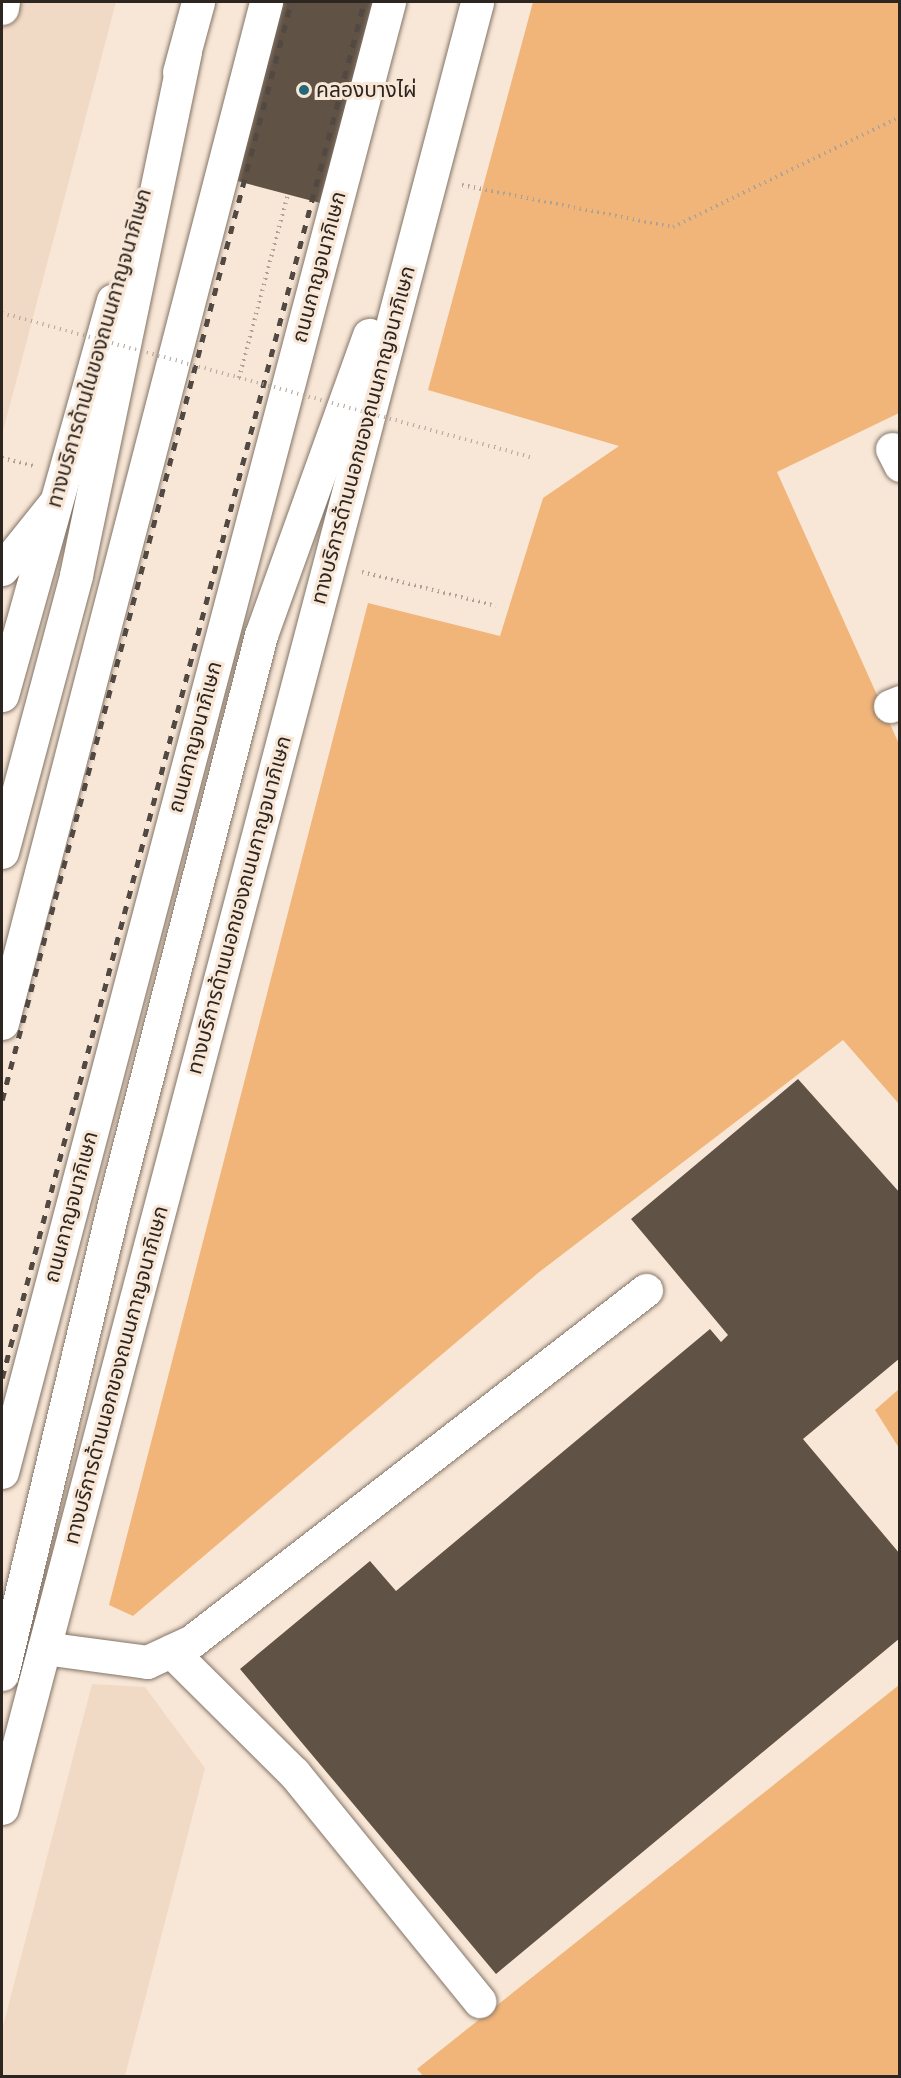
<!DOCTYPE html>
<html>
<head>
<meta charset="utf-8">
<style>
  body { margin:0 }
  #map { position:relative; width:901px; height:2078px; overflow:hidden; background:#f8e7d7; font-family:Jost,"Noto Sans Thai",sans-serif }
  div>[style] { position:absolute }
  .built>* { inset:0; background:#f1dac5 }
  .green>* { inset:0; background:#f1b57a }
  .building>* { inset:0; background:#605245 }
  .path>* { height:4px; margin-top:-2px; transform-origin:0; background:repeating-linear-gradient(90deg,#afa195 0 1.5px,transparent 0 6px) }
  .roads { filter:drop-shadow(0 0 2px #837466) drop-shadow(0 0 2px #837466) }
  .minor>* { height:33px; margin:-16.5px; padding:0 16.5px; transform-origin:16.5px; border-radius:16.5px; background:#fff }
  .major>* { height:33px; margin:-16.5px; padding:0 16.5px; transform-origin:16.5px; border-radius:16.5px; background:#fff }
  .highway>* { height:33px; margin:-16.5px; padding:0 16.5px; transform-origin:16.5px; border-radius:16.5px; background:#fff }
  .rail>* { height:4.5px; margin-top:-2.25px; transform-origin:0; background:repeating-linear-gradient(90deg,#524942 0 8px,transparent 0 16px) }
  .path-bridge>* { height:4px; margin-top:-2px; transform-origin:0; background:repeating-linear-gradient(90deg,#afa195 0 1.5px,transparent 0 6px) }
  .dots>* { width:16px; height:16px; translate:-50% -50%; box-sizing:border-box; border:3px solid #f8e7d7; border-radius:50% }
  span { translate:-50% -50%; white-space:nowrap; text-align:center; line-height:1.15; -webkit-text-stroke:6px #f8e7d7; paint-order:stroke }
  .poi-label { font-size:21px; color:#2c2520 }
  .left { translate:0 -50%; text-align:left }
  .street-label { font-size:21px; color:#2c2520 }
  .frame { position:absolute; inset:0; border:3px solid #2c2520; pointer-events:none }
</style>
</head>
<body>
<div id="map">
  <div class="built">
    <i style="clip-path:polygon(2px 2px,116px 2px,2px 435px)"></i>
    <i style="clip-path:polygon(92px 1684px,145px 1687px,205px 1768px,125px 2076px,2px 2076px,2px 2030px)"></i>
  </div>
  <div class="green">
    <i style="clip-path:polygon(533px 2px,899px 2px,899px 413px,777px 472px,899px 744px,899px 1104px,843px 1040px,538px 1273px,133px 1616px,109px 1605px,368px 603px,500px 636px,543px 498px,619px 446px,428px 390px)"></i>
    <i style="clip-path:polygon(899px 1389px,899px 1448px,875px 1410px)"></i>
    <i style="clip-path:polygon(899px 1685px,899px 2076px,423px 2076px,417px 2069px)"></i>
  </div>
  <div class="building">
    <i style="clip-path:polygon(277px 2px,377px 2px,324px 204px,230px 179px)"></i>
    <i style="clip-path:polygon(798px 1079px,900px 1193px,900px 1358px,803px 1439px,900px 1554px,900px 1638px,496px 1974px,240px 1669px,370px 1561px,396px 1591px,710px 1329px,721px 1342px,728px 1335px,631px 1219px)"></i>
  </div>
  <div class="path">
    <i style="left:462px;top:185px;width:215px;rotate:11.3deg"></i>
    <i style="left:673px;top:227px;width:252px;rotate:-25.9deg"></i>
    <i style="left:239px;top:378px;width:190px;rotate:-75.1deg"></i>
    <i style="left:2px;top:458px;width:32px;rotate:14deg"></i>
    <i style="left:362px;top:572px;width:138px;rotate:14.2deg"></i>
  </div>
  <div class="roads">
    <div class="minor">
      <i style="left:2px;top:8px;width:6px;rotate:-81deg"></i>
      <i style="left:892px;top:449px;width:18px;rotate:63deg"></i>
      <i style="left:2px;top:569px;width:83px;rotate:-51.3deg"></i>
      <i style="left:890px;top:706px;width:11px;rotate:-22deg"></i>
      <i style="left:44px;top:1648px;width:104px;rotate:7.7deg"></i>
      <i style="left:147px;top:1662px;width:50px;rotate:-25deg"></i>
      <i style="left:192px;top:1641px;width:574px;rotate:-37.71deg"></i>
      <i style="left:171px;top:1651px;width:173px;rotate:44.8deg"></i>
      <i style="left:294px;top:1773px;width:294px;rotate:50.9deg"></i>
    </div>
    <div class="major">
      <i style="left:179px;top:72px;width:73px;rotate:-74.8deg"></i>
      <i style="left:2px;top:695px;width:410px;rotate:-74.3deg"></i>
      <i style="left:2px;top:852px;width:287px;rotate:-75deg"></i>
      <i style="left:76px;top:575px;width:534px;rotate:-78.23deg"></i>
      <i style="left:2px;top:1674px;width:487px;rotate:-76.6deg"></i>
      <i style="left:115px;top:1200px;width:584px;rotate:-75.51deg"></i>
      <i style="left:261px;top:635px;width:319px;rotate:-70.2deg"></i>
      <i style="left:2px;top:1808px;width:1867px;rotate:-75.26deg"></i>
    </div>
    <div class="highway">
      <i style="left:2px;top:1023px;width:1055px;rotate:-75.5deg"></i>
      <i style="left:2px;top:1472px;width:1520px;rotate:-75.25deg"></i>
    </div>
  </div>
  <div class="rail">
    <i style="left:2px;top:1100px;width:1135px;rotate:-75.25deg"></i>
    <i style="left:2px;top:1378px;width:1423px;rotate:-75.26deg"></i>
  </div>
  <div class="path-bridge">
    <i style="left:2px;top:313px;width:551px;rotate:15.25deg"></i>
  </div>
  <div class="dots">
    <i style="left:304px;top:90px;background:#226877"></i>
  </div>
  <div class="poi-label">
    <span class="left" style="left:316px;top:90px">คลองบางไผ่</span>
  </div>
  <div class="street-label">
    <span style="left:319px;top:267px;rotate:-75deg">ถนนกาญจนาภิเษก</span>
    <span style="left:99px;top:348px;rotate:-74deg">ทางบริการด้านในของถนนกาญจนาภิเษก</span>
    <span style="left:363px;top:435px;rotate:-75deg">ทางบริการด้านนอกของถนนกาญจนาภิเษก</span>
    <span style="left:195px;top:737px;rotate:-75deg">ถนนกาญจนาภิเษก</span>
    <span style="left:239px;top:905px;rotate:-75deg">ทางบริการด้านนอกของถนนกาญจนาภิเษก</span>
    <span style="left:71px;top:1207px;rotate:-75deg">ถนนกาญจนาภิเษก</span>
    <span style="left:116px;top:1375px;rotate:-75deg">ทางบริการด้านนอกของถนนกาญจนาภิเษก</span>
  </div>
  <div class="frame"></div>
</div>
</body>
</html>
